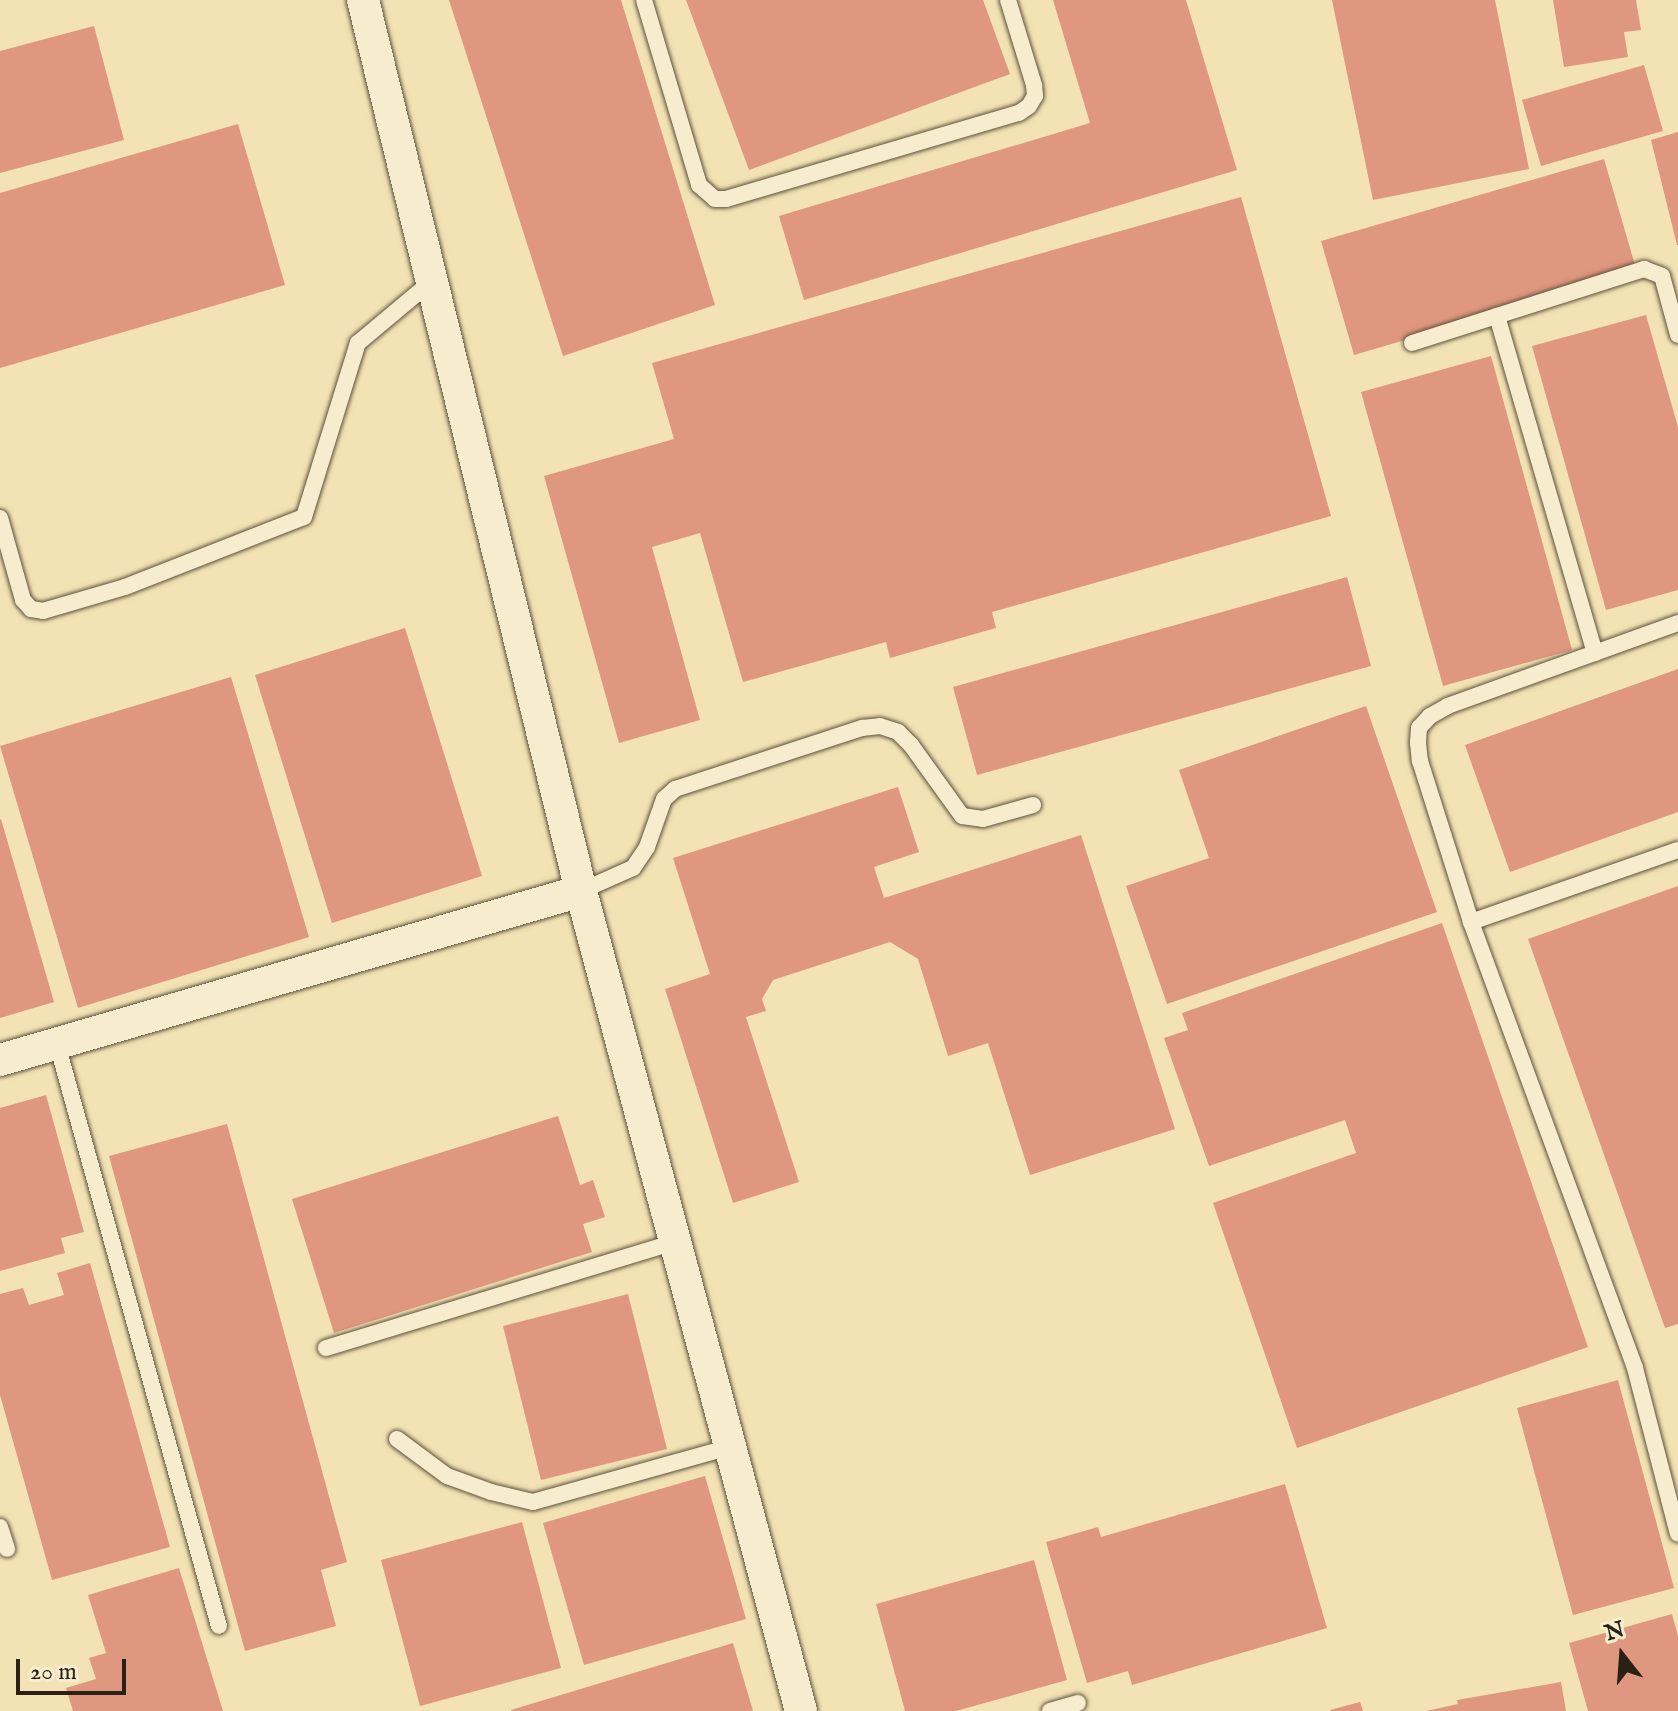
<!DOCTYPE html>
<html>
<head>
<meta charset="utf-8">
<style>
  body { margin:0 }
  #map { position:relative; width:1678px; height:1711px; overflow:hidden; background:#f3e3b4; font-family:"IM FELL English",serif }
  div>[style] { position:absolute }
  .building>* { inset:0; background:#e0977f }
  .roads { filter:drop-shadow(0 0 2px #5d513d) drop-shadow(0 0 2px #5d513d) }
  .lane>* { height:16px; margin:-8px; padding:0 8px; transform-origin:8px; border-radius:8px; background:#f7edce }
  .street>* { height:32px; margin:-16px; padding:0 16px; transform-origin:16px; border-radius:16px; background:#f7edce }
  span { translate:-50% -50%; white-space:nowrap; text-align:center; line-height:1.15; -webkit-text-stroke:8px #f7edce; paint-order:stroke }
  .north { position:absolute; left:1582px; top:1615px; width:80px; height:80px; -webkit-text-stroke:6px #f7edce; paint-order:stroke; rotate:343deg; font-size:22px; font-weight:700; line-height:32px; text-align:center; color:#2b2015 }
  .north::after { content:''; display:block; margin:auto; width:28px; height:36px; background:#2b2015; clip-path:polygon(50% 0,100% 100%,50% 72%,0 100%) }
  .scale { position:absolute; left:16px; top:1659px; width:110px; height:36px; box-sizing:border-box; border:4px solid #2b2015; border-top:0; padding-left:10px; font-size:24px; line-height:28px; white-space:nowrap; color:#2b2015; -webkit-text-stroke:6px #f7edce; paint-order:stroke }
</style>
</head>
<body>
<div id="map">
  <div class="building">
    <i style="clip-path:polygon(449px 0,621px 0,715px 305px,563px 356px)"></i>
    <i style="clip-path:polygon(686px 0,983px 0,1010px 74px,749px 170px)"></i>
    <i style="clip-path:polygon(1053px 0,1186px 0,1237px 170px,804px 300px,779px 216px,1090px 123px)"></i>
    <i style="clip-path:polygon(1332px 0,1495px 0,1529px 169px,1373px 200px)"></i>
    <i style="clip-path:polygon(1553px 0,1636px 0,1641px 30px,1624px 32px,1628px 57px,1564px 67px)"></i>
    <i style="clip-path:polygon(94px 26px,124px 140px,0 173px,0 51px)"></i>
    <i style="clip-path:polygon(1644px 65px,1663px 131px,1541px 166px,1522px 100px)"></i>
    <i style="clip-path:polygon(238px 124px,285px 285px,0 368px,0 193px)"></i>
    <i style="clip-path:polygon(1678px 132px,1678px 245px,1677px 245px,1651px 140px)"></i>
    <i style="clip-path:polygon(1604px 159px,1637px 272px,1354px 355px,1321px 241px)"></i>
    <i style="clip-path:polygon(1241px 197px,1331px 516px,992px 612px,996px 628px,890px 658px,886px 642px,743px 682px,700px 533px,652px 547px,700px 720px,619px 743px,544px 476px,674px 439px,652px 363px)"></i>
    <i style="clip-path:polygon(1646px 315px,1678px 427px,1678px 590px,1606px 610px,1532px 346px)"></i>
    <i style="clip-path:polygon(1491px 356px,1572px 650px,1443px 686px,1361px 392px)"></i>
    <i style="clip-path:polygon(1347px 577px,1371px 666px,977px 775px,953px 687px)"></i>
    <i style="clip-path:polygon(405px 628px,482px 876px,332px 923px,255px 675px)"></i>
    <i style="clip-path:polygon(1678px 669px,1678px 812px,1510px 872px,1465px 745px)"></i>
    <i style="clip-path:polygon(231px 677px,309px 937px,78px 1008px,0 746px)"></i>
    <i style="clip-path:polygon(1366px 706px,1437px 912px,1167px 1004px,1126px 886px,1209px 858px,1179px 770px)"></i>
    <i style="clip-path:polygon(898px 787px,919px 852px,874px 867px,884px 898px,1081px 835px,1175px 1129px,1030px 1175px,988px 1043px,948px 1056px,918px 959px,890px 942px,773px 980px,762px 999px,766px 1011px,746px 1017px,799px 1182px,733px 1203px,665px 989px,710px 974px,673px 858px)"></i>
    <i style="clip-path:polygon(1px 819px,54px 1002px,0 1018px,0 820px)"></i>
    <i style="clip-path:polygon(1678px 886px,1678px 1324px,1665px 1328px,1528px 939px)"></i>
    <i style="clip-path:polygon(1442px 923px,1588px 1347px,1297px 1448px,1213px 1203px,1356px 1153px,1345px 1120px,1209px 1166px,1164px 1038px,1188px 1030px,1182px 1013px)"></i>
    <i style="clip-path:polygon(46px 1095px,84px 1232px,61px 1238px,65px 1253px,0 1271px,0 1108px)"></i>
    <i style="clip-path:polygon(558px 1116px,580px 1185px,593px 1180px,605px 1217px,583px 1224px,592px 1252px,334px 1333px,292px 1199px)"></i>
    <i style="clip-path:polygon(227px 1124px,347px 1562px,321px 1570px,336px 1626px,245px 1651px,109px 1156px)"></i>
    <i style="clip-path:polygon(90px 1263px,170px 1547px,52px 1580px,0 1395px,0 1294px,23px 1288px,29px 1305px,64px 1295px,57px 1273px)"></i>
    <i style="clip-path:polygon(628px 1294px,667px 1449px,541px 1480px,503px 1326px)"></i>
    <i style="clip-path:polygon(1618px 1380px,1674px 1588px,1573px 1615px,1517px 1408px)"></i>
    <i style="clip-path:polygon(705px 1476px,746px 1619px,584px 1665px,543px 1523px)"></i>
    <i style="clip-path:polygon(1285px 1484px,1327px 1628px,1132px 1685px,1128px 1671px,1087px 1683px,1046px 1542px,1098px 1527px,1101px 1537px)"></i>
    <i style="clip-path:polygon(522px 1522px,561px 1668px,420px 1706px,381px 1560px)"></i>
    <i style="clip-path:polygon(1034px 1560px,1067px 1680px,956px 1711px,905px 1711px,876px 1604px)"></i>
    <i style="clip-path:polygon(179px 1568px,223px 1711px,73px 1711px,66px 1688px,96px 1679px,89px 1658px,106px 1653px,88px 1595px)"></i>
    <i style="clip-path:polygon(1672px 1614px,1678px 1636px,1678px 1711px,1588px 1711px,1569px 1643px)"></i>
    <i style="clip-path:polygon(733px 1643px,753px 1711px,511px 1711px,511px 1710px)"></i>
    <i style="clip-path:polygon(1561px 1682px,1566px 1711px,1426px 1711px,1458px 1704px,1457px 1700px)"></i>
    <i style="clip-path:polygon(1360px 1702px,1363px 1711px,1331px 1711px,1330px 1710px)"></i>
  </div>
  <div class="roads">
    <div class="lane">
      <i style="left:644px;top:0;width:193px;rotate:73.4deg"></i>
      <i style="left:699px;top:185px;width:21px;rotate:41deg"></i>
      <i style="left:715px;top:199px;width:11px"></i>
      <i style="left:726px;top:199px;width:305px;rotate:-16.4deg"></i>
      <i style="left:1019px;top:113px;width:12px;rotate:-35deg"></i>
      <i style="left:1029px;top:106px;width:12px;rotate:-59deg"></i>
      <i style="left:1035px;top:96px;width:11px;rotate:-95deg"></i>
      <i style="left:1034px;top:85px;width:89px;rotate:-107deg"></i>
      <i style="left:1497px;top:316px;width:351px;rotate:73.8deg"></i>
      <i style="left:1412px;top:343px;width:244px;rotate:-17.7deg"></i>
      <i style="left:1644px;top:269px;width:19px;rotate:21deg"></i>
      <i style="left:1662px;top:276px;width:61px;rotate:74.8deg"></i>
      <i style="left:0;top:518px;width:85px;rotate:74.3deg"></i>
      <i style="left:23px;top:600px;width:12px;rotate:48deg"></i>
      <i style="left:31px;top:609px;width:12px;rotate:9deg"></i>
      <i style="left:43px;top:611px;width:85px;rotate:-16.3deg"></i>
      <i style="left:125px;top:587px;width:192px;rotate:-21.4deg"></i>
      <i style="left:304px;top:517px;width:182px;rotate:-72.8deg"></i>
      <i style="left:358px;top:343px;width:97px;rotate:-40deg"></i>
      <i style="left:1678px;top:623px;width:245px;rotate:160.2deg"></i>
      <i style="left:1448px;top:706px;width:21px;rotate:151deg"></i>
      <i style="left:1430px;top:716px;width:16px;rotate:133deg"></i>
      <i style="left:1419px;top:728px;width:15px;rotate:94deg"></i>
      <i style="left:1418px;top:743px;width:18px;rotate:84deg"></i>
      <i style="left:1420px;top:761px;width:169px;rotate:72.4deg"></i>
      <i style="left:1471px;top:922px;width:475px;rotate:69.8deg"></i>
      <i style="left:1635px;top:1368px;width:171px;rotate:75.5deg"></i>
      <i style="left:581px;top:891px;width:57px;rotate:-23.9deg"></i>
      <i style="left:633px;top:868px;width:25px;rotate:-56deg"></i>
      <i style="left:647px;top:847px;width:51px;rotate:-70.5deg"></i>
      <i style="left:664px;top:799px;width:15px;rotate:-42deg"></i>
      <i style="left:675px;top:789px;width:197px;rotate:-18.1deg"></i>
      <i style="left:862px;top:728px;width:18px;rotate:-6deg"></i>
      <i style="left:880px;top:726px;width:19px;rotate:18deg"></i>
      <i style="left:898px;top:732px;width:18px;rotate:45deg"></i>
      <i style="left:911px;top:745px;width:87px;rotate:54.3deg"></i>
      <i style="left:962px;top:816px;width:21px;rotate:8deg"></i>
      <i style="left:983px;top:819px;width:52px;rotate:-15.6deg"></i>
      <i style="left:1471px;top:922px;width:219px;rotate:-19.2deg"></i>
      <i style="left:57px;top:1044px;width:604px;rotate:74.45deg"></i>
      <i style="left:326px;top:1348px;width:365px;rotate:-16.9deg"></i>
      <i style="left:397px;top:1439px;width:62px;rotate:36.5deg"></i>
      <i style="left:447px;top:1476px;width:47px;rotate:20deg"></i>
      <i style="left:491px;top:1492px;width:43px;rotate:13.4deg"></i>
      <i style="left:533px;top:1502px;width:205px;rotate:-15.6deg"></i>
      <i style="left:0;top:1527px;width:23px;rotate:72deg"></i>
      <i style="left:1050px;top:1711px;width:29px;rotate:-16deg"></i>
    </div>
    <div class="street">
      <i style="left:363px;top:0;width:917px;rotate:76.25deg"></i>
      <i style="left:581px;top:891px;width:849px;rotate:74.98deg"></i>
      <i style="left:0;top:1060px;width:605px;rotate:-16.22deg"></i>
    </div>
  </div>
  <div class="north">N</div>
  <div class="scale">20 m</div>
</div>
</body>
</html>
